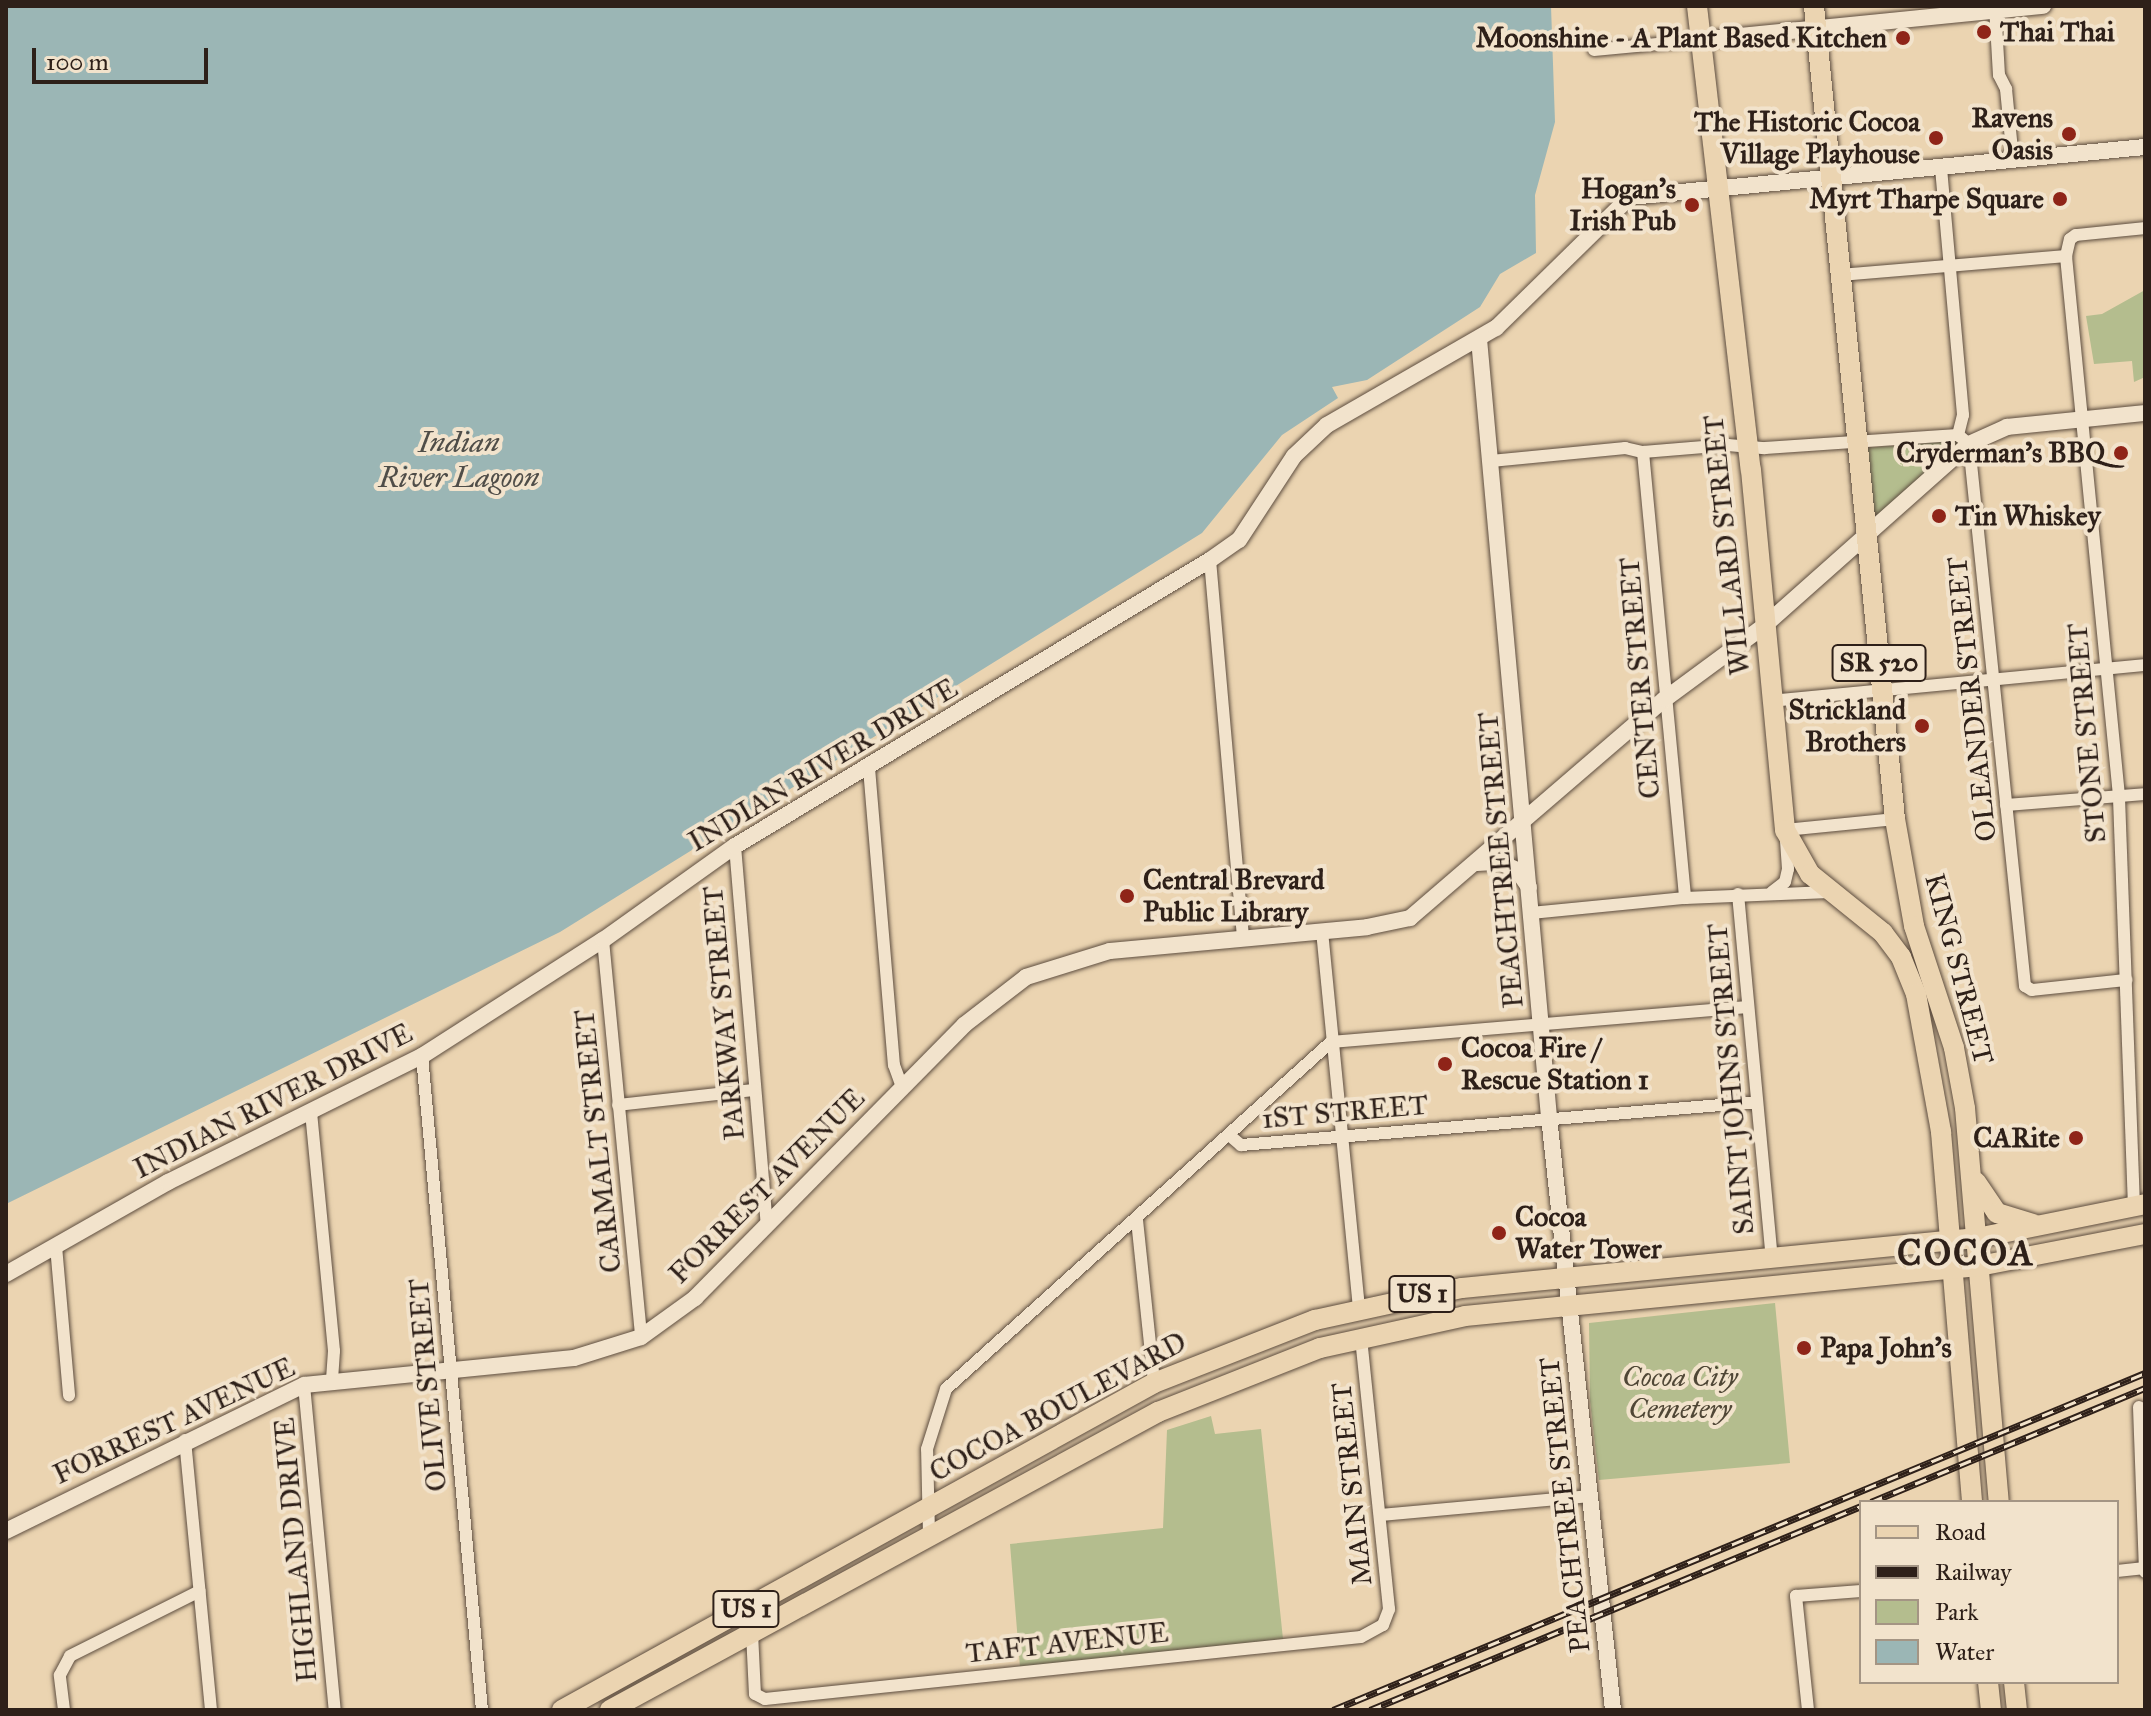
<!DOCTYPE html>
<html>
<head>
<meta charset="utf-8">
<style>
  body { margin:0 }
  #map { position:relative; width:2151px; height:1716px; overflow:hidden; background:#ebd4b1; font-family:"IM FELL Great Primer",serif }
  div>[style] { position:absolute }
  .green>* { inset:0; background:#b4bd8e }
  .water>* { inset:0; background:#9bb6b5 }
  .roads { filter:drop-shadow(0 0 2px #5d4d3f) drop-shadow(0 0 2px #5d4d3f) }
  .minor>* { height:12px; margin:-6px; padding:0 6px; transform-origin:6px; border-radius:6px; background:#f2e3cc }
  .tertiary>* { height:16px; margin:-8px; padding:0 8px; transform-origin:8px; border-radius:8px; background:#f2e3cc }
  .primary>* { height:20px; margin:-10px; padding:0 10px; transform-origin:10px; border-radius:10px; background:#ebd4b1 }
  .rail>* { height:7px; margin-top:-3.5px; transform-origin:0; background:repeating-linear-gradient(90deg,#f2e3cc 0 12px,#2e2019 0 24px); box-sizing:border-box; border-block:2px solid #2e2019 }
  .dots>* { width:22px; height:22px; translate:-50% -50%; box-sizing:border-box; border:4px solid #f2e3cc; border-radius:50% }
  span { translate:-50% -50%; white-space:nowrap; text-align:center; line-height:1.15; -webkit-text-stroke:8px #f2e3cc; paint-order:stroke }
  .shield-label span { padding:2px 6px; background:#f2e3cc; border:2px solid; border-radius:6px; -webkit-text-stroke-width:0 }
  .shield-label { font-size:26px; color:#2e2019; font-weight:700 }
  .poi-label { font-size:28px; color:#2e2019; font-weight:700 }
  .left { translate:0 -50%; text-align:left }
  .right { translate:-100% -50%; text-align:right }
  .street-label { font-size:28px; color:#2e2019 }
  .park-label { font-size:28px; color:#504736; font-style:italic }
  .water-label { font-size:30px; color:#4f4d48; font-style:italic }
  .district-label { font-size:36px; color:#2e2019; font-weight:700; letter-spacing:2px }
  .frame { position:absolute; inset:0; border:8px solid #2e2019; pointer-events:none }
  .legend { position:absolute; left:1859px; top:1500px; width:260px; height:184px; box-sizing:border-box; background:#f2e3cc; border:2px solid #a49584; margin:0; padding:10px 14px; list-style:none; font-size:24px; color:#2e2019 }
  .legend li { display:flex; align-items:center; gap:16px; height:40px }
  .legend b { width:40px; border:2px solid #a49584 }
  .scale { position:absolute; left:32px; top:48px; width:176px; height:36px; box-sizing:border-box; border:4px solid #2e2019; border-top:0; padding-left:10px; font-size:24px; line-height:28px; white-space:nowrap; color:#2e2019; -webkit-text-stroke:6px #f2e3cc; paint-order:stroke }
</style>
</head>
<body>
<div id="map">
  <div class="green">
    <i style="clip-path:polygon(2145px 290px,2145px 377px,2134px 382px,2132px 361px,2094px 364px,2086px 316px,2102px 314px)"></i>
    <i style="clip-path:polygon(1956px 441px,1960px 444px,1872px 522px,1864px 448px)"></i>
    <i style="clip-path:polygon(1775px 1303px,1790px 1463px,1599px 1480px,1590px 1401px,1589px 1323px)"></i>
    <i style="clip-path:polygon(1211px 1416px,1215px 1434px,1261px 1429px,1283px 1639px,1020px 1667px,1010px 1544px,1163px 1528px,1167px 1430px)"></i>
  </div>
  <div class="water">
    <i style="clip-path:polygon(6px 6px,1551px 6px,1555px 122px,1535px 195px,1536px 253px,1500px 274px,1480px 307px,1367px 380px,1332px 387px,1338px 398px,1282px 435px,1202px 533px,560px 932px,6px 1204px)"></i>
  </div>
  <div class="roads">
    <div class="minor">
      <i style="left:1995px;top:6px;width:69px;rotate:86.7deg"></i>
      <i style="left:1999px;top:75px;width:16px;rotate:63deg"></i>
      <i style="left:2006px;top:89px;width:71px;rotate:84.4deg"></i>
      <i style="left:1594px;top:50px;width:106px;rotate:-5.4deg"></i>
      <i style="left:1941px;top:168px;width:248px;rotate:84.9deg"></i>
      <i style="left:1963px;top:415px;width:21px;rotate:104deg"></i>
      <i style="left:1840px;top:275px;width:227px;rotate:-4.8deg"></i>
      <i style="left:1958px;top:435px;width:14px;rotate:39deg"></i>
      <i style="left:1969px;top:444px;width:545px;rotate:84.1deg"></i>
      <i style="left:2025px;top:986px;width:8px;rotate:30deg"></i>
      <i style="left:2032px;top:990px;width:95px;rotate:-6.1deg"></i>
      <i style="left:1643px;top:452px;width:448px;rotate:84.6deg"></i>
      <i style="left:1491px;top:461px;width:135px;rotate:-5.5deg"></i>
      <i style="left:1625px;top:448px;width:18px;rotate:13deg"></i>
      <i style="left:1643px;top:452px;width:85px;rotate:-4.7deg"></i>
      <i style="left:1728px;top:445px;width:37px;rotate:5deg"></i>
      <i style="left:1765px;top:448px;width:193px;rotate:-3.9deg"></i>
      <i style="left:1210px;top:560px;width:380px;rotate:85deg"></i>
      <i style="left:1771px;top:701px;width:376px;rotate:-5.5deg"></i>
      <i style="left:869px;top:768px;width:298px;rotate:85.2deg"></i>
      <i style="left:894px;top:1065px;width:23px;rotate:70deg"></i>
      <i style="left:2006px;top:805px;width:139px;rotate:-4.5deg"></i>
      <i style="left:735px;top:846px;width:380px;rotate:85.2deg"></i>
      <i style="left:1772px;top:892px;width:16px;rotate:-38deg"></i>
      <i style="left:1785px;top:882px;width:13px;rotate:-77deg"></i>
      <i style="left:1788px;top:869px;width:39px;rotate:-94deg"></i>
      <i style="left:1785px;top:830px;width:111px;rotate:-5.7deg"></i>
      <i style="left:1738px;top:894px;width:366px;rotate:84.7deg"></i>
      <i style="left:1531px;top:913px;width:155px;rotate:-5.6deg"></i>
      <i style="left:1685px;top:898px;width:144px;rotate:-2.4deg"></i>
      <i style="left:1322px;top:931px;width:379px;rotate:84.4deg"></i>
      <i style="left:603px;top:940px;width:399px;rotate:84.5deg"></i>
      <i style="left:422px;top:1056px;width:657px;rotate:84.76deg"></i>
      <i style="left:618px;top:1105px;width:137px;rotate:-6.3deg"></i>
      <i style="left:311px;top:1112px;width:240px;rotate:84.5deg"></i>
      <i style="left:334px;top:1351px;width:30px;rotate:94deg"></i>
      <i style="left:1229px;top:1135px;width:16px;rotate:40deg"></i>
      <i style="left:1241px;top:1145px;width:518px;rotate:-4.76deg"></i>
      <i style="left:2134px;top:1207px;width:411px;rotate:-92.1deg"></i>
      <i style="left:2119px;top:796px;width:543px;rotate:-95.61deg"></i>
      <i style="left:2066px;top:256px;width:17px;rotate:-77deg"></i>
      <i style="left:2070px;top:239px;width:7px;rotate:-34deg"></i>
      <i style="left:2076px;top:235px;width:69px;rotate:-5.8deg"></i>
      <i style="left:1137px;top:1220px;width:164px;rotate:84deg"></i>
      <i style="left:56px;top:1246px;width:150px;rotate:85deg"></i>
      <i style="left:304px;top:1385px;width:326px;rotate:84.6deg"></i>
      <i style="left:2139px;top:1407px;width:165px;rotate:87.9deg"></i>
      <i style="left:185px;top:1440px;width:271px;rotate:84.5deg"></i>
      <i style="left:1381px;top:1515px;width:210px;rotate:-5.2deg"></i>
      <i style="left:929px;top:1534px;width:85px;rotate:-91.3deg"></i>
      <i style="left:927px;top:1449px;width:63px;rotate:-72.4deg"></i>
      <i style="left:946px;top:1389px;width:518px;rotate:-42.03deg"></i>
      <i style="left:1331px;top:1042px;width:418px;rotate:-4.8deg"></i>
      <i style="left:2117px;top:1571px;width:28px;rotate:-6deg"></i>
      <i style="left:752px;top:1633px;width:61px;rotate:87.2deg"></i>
      <i style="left:755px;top:1694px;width:11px;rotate:27deg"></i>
      <i style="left:765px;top:1699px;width:599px;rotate:-5.94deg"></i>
      <i style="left:1361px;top:1637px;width:25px;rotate:-29deg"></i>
      <i style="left:1383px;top:1625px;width:17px;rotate:-69deg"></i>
      <i style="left:1389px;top:1609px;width:274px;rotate:-95.9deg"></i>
      <i style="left:64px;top:1710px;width:35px;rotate:-97deg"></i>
      <i style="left:60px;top:1675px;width:21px;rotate:-62deg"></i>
      <i style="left:70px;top:1656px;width:145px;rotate:-26.6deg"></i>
      <i style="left:1808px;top:1710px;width:115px;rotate:-96deg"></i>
      <i style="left:1796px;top:1596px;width:65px;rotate:-4.4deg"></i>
    </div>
    <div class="tertiary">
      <i style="left:1700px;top:40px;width:345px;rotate:-5.7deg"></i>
      <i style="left:1479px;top:339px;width:781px;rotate:84.86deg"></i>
      <i style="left:1549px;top:1117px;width:596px;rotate:83.84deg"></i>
      <i style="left:1477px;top:863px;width:22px;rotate:-3deg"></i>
      <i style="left:1499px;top:862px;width:20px;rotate:24deg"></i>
      <i style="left:1517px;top:870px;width:21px;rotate:55deg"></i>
      <i style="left:6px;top:1274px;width:186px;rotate:-29.6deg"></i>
      <i style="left:168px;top:1182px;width:284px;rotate:-26.4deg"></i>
      <i style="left:422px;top:1056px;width:215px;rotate:-32.7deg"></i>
      <i style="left:603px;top:940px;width:162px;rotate:-35.5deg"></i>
      <i style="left:735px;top:846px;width:554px;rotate:-31.05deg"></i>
      <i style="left:1210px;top:560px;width:35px;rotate:-35deg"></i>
      <i style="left:1239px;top:540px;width:100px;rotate:-56.8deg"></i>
      <i style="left:1294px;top:456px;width:45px;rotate:-43.2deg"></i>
      <i style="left:1327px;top:425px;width:195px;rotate:-29.9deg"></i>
      <i style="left:1496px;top:328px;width:187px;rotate:-44.4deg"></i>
      <i style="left:1630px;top:197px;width:517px;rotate:-5.55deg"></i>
      <i style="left:6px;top:1531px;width:332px;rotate:-26.1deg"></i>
      <i style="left:304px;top:1385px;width:271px;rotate:-5.7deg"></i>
      <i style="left:574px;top:1358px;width:70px;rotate:-17.4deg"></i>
      <i style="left:641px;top:1337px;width:67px;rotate:-35.8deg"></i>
      <i style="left:695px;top:1298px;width:383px;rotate:-45.4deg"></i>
      <i style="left:964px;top:1025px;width:78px;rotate:-37.7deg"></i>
      <i style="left:1026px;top:977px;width:88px;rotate:-17.2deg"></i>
      <i style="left:1110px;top:951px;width:258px;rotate:-5.3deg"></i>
      <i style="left:1367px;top:927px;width:44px;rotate:-11.8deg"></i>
      <i style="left:1410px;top:918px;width:336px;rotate:-40.7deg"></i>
      <i style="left:1665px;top:699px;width:123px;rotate:-36.4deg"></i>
      <i style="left:1764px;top:626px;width:274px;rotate:-41.6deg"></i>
      <i style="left:1969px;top:444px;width:42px;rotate:-24.1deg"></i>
      <i style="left:2007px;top:427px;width:139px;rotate:-5.8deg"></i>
    </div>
    <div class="primary">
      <i style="left:1697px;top:6px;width:467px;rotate:83.4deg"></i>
      <i style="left:1751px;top:470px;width:362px;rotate:84.6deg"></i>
      <i style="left:1785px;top:830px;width:51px;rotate:60.4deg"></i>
      <i style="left:1810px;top:874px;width:94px;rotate:38.9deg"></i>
      <i style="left:1883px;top:933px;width:30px;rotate:53deg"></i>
      <i style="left:1901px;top:957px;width:40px;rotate:68deg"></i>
      <i style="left:1916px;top:994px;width:140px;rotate:79.7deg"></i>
      <i style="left:1941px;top:1132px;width:371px;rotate:85.2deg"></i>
      <i style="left:1814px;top:6px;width:817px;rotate:84.31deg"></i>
      <i style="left:1895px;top:819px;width:109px;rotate:79.9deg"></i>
      <i style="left:1914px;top:926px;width:128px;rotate:71.8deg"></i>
      <i style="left:1954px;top:1048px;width:61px;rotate:79.6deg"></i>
      <i style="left:1965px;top:1108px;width:395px;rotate:85.1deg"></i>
      <i style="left:1976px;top:1182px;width:37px;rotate:56deg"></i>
      <i style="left:1997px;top:1213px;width:38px;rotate:17deg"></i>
      <i style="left:1988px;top:1682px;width:28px;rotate:84deg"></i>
      <i style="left:2014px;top:1682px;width:28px;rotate:84deg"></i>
      <i style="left:562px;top:1710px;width:676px;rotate:-28.91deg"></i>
      <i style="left:1154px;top:1383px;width:173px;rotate:-21.4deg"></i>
      <i style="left:1315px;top:1320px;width:150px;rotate:-12.3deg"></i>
      <i style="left:1462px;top:1288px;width:517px;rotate:-5.55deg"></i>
      <i style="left:1977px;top:1238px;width:171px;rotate:-11.4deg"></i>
      <i style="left:610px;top:1710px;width:624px;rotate:-28.54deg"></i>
      <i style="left:1158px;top:1412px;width:174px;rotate:-21.6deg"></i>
      <i style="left:1320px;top:1348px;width:148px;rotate:-12.4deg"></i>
      <i style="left:1465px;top:1316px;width:516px;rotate:-5.56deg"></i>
      <i style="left:1979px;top:1266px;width:169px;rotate:-10.9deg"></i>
    </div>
  </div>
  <div class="rail">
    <i style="left:1871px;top:1502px;width:297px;rotate:-22.6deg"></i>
    <i style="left:1333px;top:1710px;width:879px;rotate:-22.54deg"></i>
    <i style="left:1370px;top:1710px;width:532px;rotate:-22.56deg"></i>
  </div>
  <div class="dots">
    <i style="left:1984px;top:32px;background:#8f2418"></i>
    <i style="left:1903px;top:38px;background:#8f2418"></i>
    <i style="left:2069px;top:134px;background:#8f2418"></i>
    <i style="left:1936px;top:138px;background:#8f2418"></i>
    <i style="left:2060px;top:199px;background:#8f2418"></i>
    <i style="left:1692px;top:205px;background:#8f2418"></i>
    <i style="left:2121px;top:453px;background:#8f2418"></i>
    <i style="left:1939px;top:516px;background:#8f2418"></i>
    <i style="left:1922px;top:726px;background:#8f2418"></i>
    <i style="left:1127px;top:896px;background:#8f2418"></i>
    <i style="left:1445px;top:1064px;background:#8f2418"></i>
    <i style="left:2076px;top:1138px;background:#8f2418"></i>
    <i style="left:1499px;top:1233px;background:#8f2418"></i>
    <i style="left:1804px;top:1348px;background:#8f2418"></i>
  </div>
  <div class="shield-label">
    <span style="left:1879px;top:663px">SR 520</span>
    <span style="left:1422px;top:1294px">US 1</span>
    <span style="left:746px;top:1609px">US 1</span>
  </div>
  <div class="poi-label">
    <span class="left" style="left:2000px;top:32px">Thai Thai</span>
    <span class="right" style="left:1887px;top:38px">Moonshine - A Plant Based Kitchen</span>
    <span class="right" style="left:2053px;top:134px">Ravens<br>Oasis</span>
    <span class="right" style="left:1920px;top:138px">The Historic Cocoa<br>Village Playhouse</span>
    <span class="right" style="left:1676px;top:205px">Hogan's<br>Irish Pub</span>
    <span class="right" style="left:2044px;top:199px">Myrt Tharpe Square</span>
    <span class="right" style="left:2105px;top:453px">Cryderman's BBQ</span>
    <span class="left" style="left:1955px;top:516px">Tin Whiskey</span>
    <span class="right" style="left:1906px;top:726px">Strickland<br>Brothers</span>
    <span class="left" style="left:1143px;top:896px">Central Brevard<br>Public Library</span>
    <span class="left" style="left:1461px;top:1064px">Cocoa Fire /<br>Rescue Station 1</span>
    <span class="right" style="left:2060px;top:1138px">CARite</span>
    <span class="left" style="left:1515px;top:1233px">Cocoa<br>Water Tower</span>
    <span class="left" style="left:1820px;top:1348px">Papa John's</span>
  </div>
  <div class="street-label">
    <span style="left:1727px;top:545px;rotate:-96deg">WILLARD STREET</span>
    <span style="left:1640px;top:678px;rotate:-95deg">CENTER STREET</span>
    <span style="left:1972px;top:699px;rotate:-96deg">OLEANDER STREET</span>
    <span style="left:2087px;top:733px;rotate:-95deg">STONE STREET</span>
    <span style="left:823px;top:765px;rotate:-31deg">INDIAN RIVER DRIVE</span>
    <span style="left:1501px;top:860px;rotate:-95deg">PEACHTREE STREET</span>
    <span style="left:1959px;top:969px;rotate:75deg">KING STREET</span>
    <span style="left:724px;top:1013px;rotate:-95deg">PARKWAY STREET</span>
    <span style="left:1731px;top:1079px;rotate:-95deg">SAINT JOHNS STREET</span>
    <span style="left:273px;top:1101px;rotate:-27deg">INDIAN RIVER DRIVE</span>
    <span style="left:1345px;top:1112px;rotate:-5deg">1ST STREET</span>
    <span style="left:598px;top:1141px;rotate:-96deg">CARMALT STREET</span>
    <span style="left:767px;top:1186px;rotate:-45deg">FORREST AVENUE</span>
    <span style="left:428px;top:1385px;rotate:-95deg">OLIVE STREET</span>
    <span style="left:1058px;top:1407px;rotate:-28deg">COCOA BOULEVARD</span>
    <span style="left:174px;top:1421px;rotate:-25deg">FORREST AVENUE</span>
    <span style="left:1352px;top:1484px;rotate:-96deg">MAIN STREET</span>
    <span style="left:1565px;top:1505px;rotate:-96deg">PEACHTREE STREET</span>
    <span style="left:296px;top:1550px;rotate:-95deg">HIGHLAND DRIVE</span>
    <span style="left:1067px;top:1643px;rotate:-6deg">TAFT AVENUE</span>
  </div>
  <div class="park-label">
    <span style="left:1680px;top:1393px">Cocoa City<br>Cemetery</span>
  </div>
  <div class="water-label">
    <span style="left:459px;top:459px">Indian<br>River Lagoon</span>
  </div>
  <div class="district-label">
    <span style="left:1966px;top:1254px">COCOA</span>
  </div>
  <div class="frame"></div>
  <ul class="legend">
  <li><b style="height:10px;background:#ebd4b1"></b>Road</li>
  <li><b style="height:10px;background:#2e2019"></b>Railway</li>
  <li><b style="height:22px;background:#b4bd8e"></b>Park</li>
  <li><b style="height:22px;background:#9bb6b5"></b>Water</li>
  </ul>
  <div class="scale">100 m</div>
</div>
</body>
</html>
